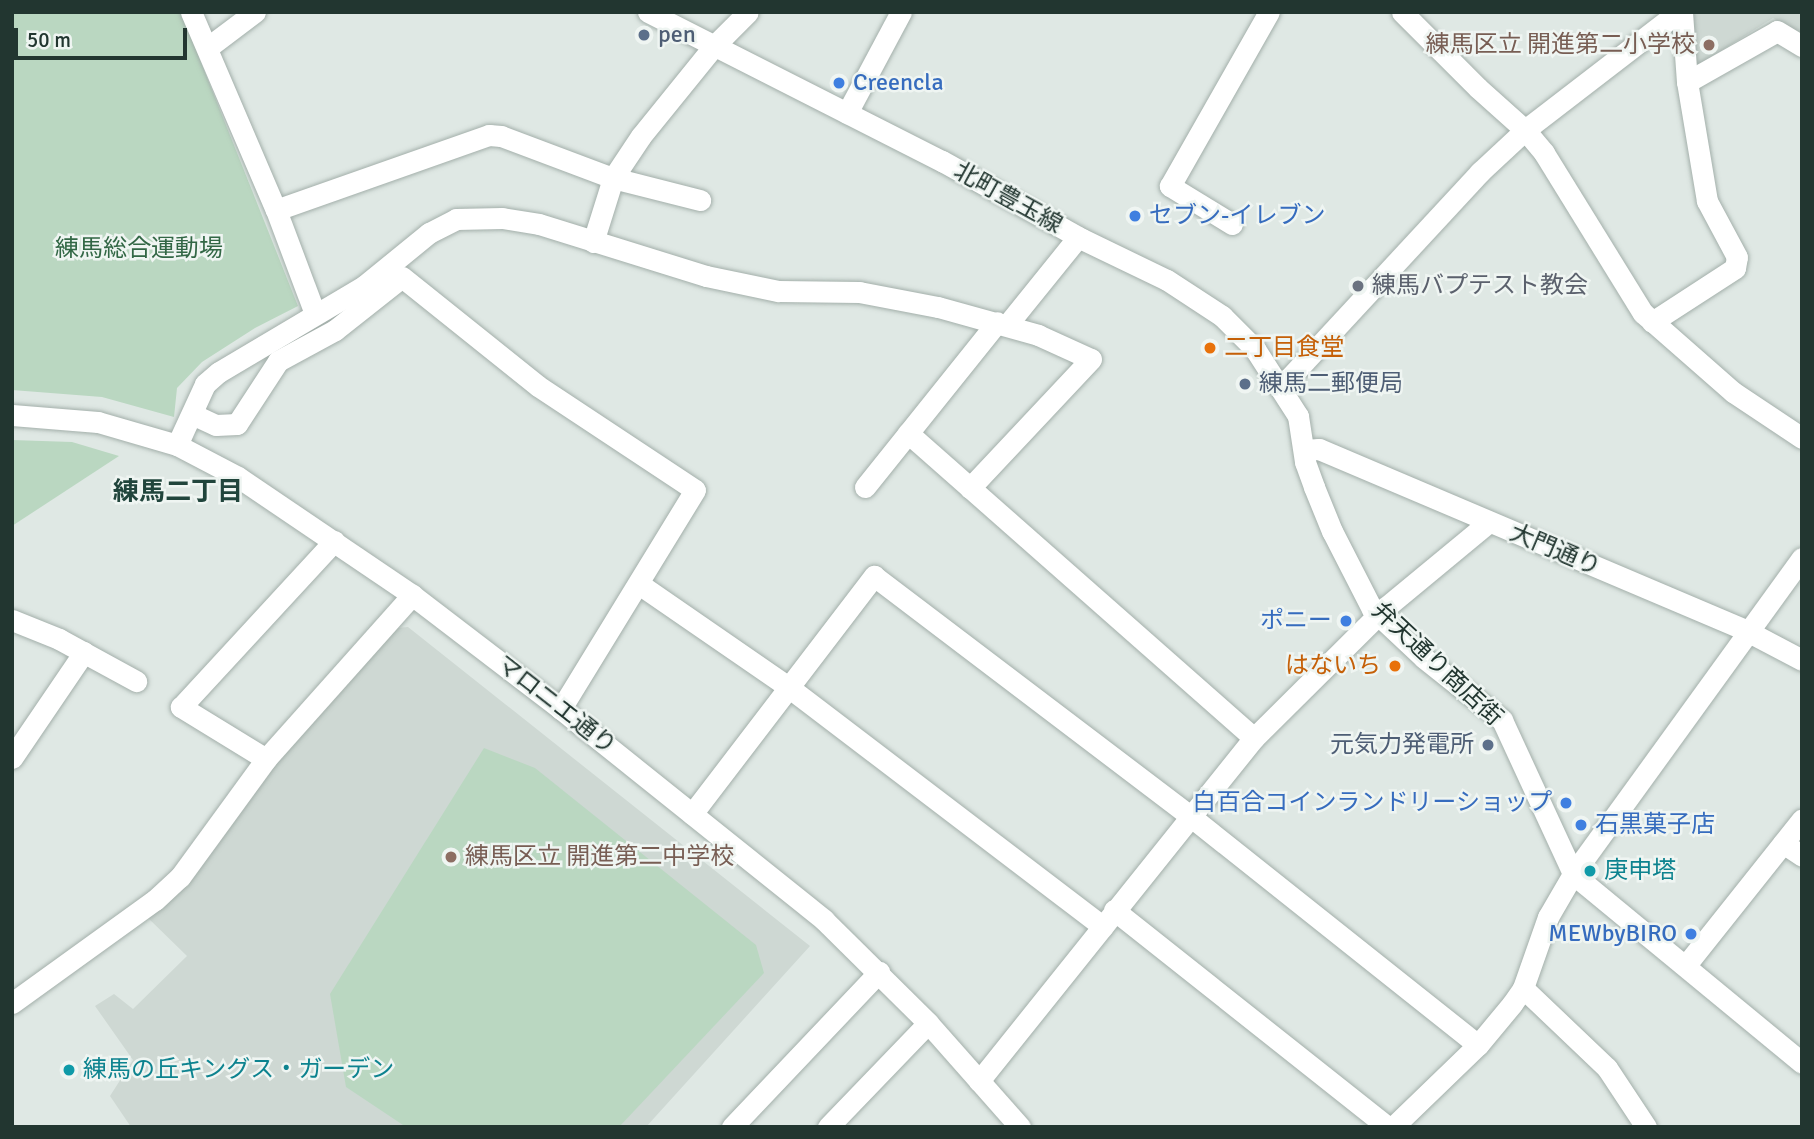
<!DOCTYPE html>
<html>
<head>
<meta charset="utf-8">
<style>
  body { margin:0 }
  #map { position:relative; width:1814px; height:1139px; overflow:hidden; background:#dfe8e4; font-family:Signika,"Noto Sans JP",sans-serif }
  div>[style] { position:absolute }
  .built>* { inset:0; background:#ced8d3 }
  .green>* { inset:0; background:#bad7c1 }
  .roads { filter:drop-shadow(0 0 2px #a3afaa) drop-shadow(0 0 2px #a3afaa) }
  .street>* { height:21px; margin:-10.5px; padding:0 10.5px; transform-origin:10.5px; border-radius:10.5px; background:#fff }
  .secondary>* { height:21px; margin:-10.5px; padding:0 10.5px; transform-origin:10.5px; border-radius:10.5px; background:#fff }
  .dots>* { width:19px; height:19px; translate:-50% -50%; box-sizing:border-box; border:4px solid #eff5f2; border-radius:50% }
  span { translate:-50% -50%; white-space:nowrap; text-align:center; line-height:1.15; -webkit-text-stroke:5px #eff5f2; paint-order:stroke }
  .service-label { font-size:24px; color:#4e5e75 }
  .left { translate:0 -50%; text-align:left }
  .right { translate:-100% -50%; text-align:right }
  .education-label { font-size:24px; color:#785e54 }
  .shop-label { font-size:24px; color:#366cbe }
  .street-label { font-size:24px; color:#223630 }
  .park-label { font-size:24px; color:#326745 }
  .worship-label { font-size:24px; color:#5b616d }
  .food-label { font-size:24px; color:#c56008 }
  .culture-label { font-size:24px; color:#0d838f }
  .neighbourhood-label { font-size:26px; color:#21453c; font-weight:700 }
  .frame { position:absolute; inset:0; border:14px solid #223630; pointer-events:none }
  .scale { position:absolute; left:14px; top:28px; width:173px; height:32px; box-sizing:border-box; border:4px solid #223630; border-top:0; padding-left:9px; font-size:21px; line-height:24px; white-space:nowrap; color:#223630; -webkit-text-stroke:5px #eff5f2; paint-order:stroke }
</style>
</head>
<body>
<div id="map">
  <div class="built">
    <i style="clip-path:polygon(1686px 12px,1802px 12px,1802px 36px,1773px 18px,1700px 64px,1689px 59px)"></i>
    <i style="clip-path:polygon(408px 627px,810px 946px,646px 1127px,131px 1127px,110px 1096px,133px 1060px,95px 1006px,114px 994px,133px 1009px,187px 956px,147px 917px,264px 773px,397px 628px)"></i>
  </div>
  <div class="green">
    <i style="clip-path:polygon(12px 12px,181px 12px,298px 306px,255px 328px,202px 362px,177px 388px,174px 417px,102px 397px,12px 390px)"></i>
    <i style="clip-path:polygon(12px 440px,72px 442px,119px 456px,12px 526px)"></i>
    <i style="clip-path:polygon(484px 748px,535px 768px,756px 945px,764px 973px,619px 1127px,406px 1127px,346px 1087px,330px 994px)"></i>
  </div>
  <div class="roads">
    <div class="street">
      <i style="left:191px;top:12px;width:215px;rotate:66.8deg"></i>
      <i style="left:276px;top:210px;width:111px;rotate:69.4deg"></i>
      <i style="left:1402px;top:12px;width:107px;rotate:45deg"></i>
      <i style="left:1478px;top:88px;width:63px;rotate:41.8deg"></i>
      <i style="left:1525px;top:130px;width:30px;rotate:50deg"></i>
      <i style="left:1544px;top:153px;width:188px;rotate:58.3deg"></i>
      <i style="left:1643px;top:313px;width:120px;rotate:41.3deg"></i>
      <i style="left:1733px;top:392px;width:83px;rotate:33.7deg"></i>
      <i style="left:207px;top:48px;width:60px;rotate:-36.9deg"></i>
      <i style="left:1687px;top:82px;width:103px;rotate:-29.5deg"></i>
      <i style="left:1777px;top:31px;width:29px;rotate:31deg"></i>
      <i style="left:847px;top:113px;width:115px;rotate:-61.9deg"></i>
      <i style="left:276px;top:210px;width:226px;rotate:-19.4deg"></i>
      <i style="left:489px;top:135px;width:12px;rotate:5deg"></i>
      <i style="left:501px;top:136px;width:120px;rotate:20.6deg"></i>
      <i style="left:613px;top:178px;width:90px;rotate:14.2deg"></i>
      <i style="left:1232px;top:224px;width:73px;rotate:-148.5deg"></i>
      <i style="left:1170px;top:186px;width:200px;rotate:-60.4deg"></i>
      <i style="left:593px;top:242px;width:67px;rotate:-72.6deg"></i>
      <i style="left:613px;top:178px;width:50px;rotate:-56.3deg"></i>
      <i style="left:641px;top:136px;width:114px;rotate:-51deg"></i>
      <i style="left:713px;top:47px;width:49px;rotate:-45deg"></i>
      <i style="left:1652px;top:322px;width:99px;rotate:-33deg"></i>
      <i style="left:1735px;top:268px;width:11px;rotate:-80deg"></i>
      <i style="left:1737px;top:257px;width:64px;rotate:-118.2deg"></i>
      <i style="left:1707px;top:201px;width:121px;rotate:-99.5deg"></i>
      <i style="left:1687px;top:82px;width:70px;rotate:-94.1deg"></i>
      <i style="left:1007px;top:325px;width:113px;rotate:-51.1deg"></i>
      <i style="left:1280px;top:388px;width:294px;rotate:-47.2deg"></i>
      <i style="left:1480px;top:172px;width:62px;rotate:-43deg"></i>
      <i style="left:1525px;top:130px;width:193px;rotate:-37.6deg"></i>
      <i style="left:192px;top:414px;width:26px;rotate:25deg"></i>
      <i style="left:216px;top:425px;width:21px;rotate:-3deg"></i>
      <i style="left:237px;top:424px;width:75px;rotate:-56.9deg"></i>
      <i style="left:278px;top:361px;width:65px;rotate:-28.5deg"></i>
      <i style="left:335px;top:330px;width:85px;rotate:-38.3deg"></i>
      <i style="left:402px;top:277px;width:174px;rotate:38.7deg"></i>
      <i style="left:538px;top:386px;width:188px;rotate:33.5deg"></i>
      <i style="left:695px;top:490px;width:257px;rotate:121.5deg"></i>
      <i style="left:908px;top:433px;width:461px;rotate:41.4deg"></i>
      <i style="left:177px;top:445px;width:67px;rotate:-65.3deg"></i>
      <i style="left:205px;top:384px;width:18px;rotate:-41deg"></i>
      <i style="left:219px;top:372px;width:169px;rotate:-30.7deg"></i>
      <i style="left:364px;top:286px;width:84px;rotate:-39.2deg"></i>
      <i style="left:429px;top:233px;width:30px;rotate:-27deg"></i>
      <i style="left:456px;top:219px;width:46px;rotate:-1.2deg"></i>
      <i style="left:502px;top:218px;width:37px;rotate:9deg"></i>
      <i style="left:539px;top:224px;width:175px;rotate:17.3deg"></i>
      <i style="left:706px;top:276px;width:74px;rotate:11.8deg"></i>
      <i style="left:778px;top:291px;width:81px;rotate:0.7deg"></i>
      <i style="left:859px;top:292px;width:80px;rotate:10.8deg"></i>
      <i style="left:938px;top:307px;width:104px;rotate:15.6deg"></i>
      <i style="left:1038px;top:335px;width:58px;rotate:24.4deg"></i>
      <i style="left:1091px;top:359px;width:177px;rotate:133.2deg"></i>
      <i style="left:1304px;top:450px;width:15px;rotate:-4deg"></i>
      <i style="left:1319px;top:449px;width:465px;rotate:23deg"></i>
      <i style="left:1747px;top:631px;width:62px;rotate:27.8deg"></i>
      <i style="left:865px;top:487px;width:211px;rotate:-51.3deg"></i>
      <i style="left:639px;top:584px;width:180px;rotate:34.6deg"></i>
      <i style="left:787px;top:686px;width:397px;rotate:37.3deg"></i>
      <i style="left:12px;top:620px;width:51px;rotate:22deg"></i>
      <i style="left:59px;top:639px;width:88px;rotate:28.6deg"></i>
      <i style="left:12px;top:758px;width:128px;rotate:-55.8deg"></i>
      <i style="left:266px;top:759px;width:100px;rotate:-148.5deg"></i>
      <i style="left:181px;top:707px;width:226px;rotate:-47.3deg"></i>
      <i style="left:692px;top:814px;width:300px;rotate:-52.6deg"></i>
      <i style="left:874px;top:576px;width:397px;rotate:37.2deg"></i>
      <i style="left:1190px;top:816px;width:368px;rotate:38.5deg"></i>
      <i style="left:1783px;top:843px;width:23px;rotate:34deg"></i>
      <i style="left:1114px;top:910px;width:350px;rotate:38.4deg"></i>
      <i style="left:1686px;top:965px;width:186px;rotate:-51.5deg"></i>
      <i style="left:1523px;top:988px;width:116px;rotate:43.6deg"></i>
      <i style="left:1607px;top:1068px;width:71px;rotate:56.5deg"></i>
      <i style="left:12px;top:1003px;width:176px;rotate:-35.8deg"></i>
      <i style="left:155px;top:900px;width:34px;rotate:-43deg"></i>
      <i style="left:180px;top:877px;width:146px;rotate:-53.9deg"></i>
      <i style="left:266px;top:759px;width:220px;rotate:-48.3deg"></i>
      <i style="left:979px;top:1081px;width:440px;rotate:-51.3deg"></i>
      <i style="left:1254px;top:738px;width:185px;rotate:-44.8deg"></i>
      <i style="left:1385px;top:608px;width:135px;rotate:-39.6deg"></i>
      <i style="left:732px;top:1127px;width:214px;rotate:-46.5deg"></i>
      <i style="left:828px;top:1127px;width:144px;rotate:-46.1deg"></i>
      <i style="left:1393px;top:1127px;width:118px;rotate:-44deg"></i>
      <i style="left:1478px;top:1045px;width:53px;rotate:-50.3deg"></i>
      <i style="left:1512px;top:1004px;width:19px;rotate:-55deg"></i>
      <i style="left:1523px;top:988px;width:75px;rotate:-70.6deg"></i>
      <i style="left:1548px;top:917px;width:50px;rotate:-59.8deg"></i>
      <i style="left:1573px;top:874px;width:390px;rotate:-54.1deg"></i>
    </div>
    <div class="secondary">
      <i style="left:648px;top:12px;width:330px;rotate:26.9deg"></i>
      <i style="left:942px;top:161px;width:160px;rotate:29.1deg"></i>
      <i style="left:1082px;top:239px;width:94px;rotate:25.8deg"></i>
      <i style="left:1167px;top:280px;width:66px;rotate:33.2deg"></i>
      <i style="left:1222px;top:316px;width:47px;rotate:45deg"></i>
      <i style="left:1255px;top:349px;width:80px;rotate:57.3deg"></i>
      <i style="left:1298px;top:416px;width:47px;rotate:81.3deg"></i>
      <i style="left:1305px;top:462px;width:27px;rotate:70deg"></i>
      <i style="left:1314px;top:487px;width:48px;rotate:67.8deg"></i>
      <i style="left:1332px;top:531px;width:88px;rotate:62.9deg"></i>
      <i style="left:1372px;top:609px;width:71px;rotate:43.3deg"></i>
      <i style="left:1424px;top:658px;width:100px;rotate:38.5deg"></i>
      <i style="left:1502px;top:720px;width:170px;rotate:65.2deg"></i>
      <i style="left:1573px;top:874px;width:297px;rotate:39.5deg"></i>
      <i style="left:12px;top:415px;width:86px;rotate:4.7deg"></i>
      <i style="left:98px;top:422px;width:82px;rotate:16.2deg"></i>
      <i style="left:177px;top:445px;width:69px;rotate:27.7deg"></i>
      <i style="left:238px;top:477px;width:210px;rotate:34.1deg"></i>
      <i style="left:412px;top:595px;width:188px;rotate:37.4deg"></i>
      <i style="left:561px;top:709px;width:337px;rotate:38.7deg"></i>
      <i style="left:824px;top:920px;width:146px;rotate:44.7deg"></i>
      <i style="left:928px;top:1023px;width:139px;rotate:48.5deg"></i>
    </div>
  </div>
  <div class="dots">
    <i style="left:644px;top:35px;background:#5c6f8a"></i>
    <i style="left:1709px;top:45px;background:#8d6e63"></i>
    <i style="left:839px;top:83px;background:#3f7fe0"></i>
    <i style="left:1135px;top:216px;background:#3f7fe0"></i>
    <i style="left:1358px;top:286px;background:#6b7280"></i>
    <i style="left:1210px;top:348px;background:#e8710a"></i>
    <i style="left:1245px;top:384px;background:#5c6f8a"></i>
    <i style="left:1346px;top:621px;background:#3f7fe0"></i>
    <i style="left:1395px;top:666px;background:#e8710a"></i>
    <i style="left:1488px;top:745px;background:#5c6f8a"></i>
    <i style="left:1566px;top:803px;background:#3f7fe0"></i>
    <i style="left:1581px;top:825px;background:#3f7fe0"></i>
    <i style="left:451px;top:857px;background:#8d6e63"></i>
    <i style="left:1590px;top:871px;background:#0f9aa8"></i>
    <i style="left:1691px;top:934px;background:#3f7fe0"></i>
    <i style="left:69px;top:1070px;background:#0f9aa8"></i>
  </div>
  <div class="service-label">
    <span class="left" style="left:658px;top:35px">pen</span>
    <span class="left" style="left:1259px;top:384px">練馬二郵便局</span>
    <span class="right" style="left:1474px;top:745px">元気力発電所</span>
  </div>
  <div class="education-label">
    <span class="right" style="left:1695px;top:45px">練馬区立 開進第二小学校</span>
    <span class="left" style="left:465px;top:857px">練馬区立 開進第二中学校</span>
  </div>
  <div class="shop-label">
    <span class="left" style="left:853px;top:83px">Creencla</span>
    <span class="left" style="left:1149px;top:216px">セブン-イレブン</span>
    <span class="right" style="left:1332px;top:621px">ポニー</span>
    <span class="right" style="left:1552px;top:803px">白百合コインランドリーショップ</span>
    <span class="left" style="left:1595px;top:825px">石黒菓子店</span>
    <span class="right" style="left:1677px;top:934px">MEWbyBIRO</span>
  </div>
  <div class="street-label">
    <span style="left:1008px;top:198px;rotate:29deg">北町豊玉線</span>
    <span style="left:1555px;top:550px;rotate:23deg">大門通り</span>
    <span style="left:1437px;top:664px;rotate:43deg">弁天通り商店街</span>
    <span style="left:556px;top:705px;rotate:38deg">マロニエ通り</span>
  </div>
  <div class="park-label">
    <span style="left:139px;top:249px">練馬総合運動場</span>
  </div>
  <div class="worship-label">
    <span class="left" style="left:1372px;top:286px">練馬バプテスト教会</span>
  </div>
  <div class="food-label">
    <span class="left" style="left:1224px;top:348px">二丁目食堂</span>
    <span class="right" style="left:1381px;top:666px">はないち</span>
  </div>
  <div class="culture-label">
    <span class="left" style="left:1604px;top:871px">庚申塔</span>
    <span class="left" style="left:83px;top:1070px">練馬の丘キングス・ガーデン</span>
  </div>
  <div class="neighbourhood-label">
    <span style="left:178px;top:493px">練馬二丁目</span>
  </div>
  <div class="frame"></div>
  <div class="scale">50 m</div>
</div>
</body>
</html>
